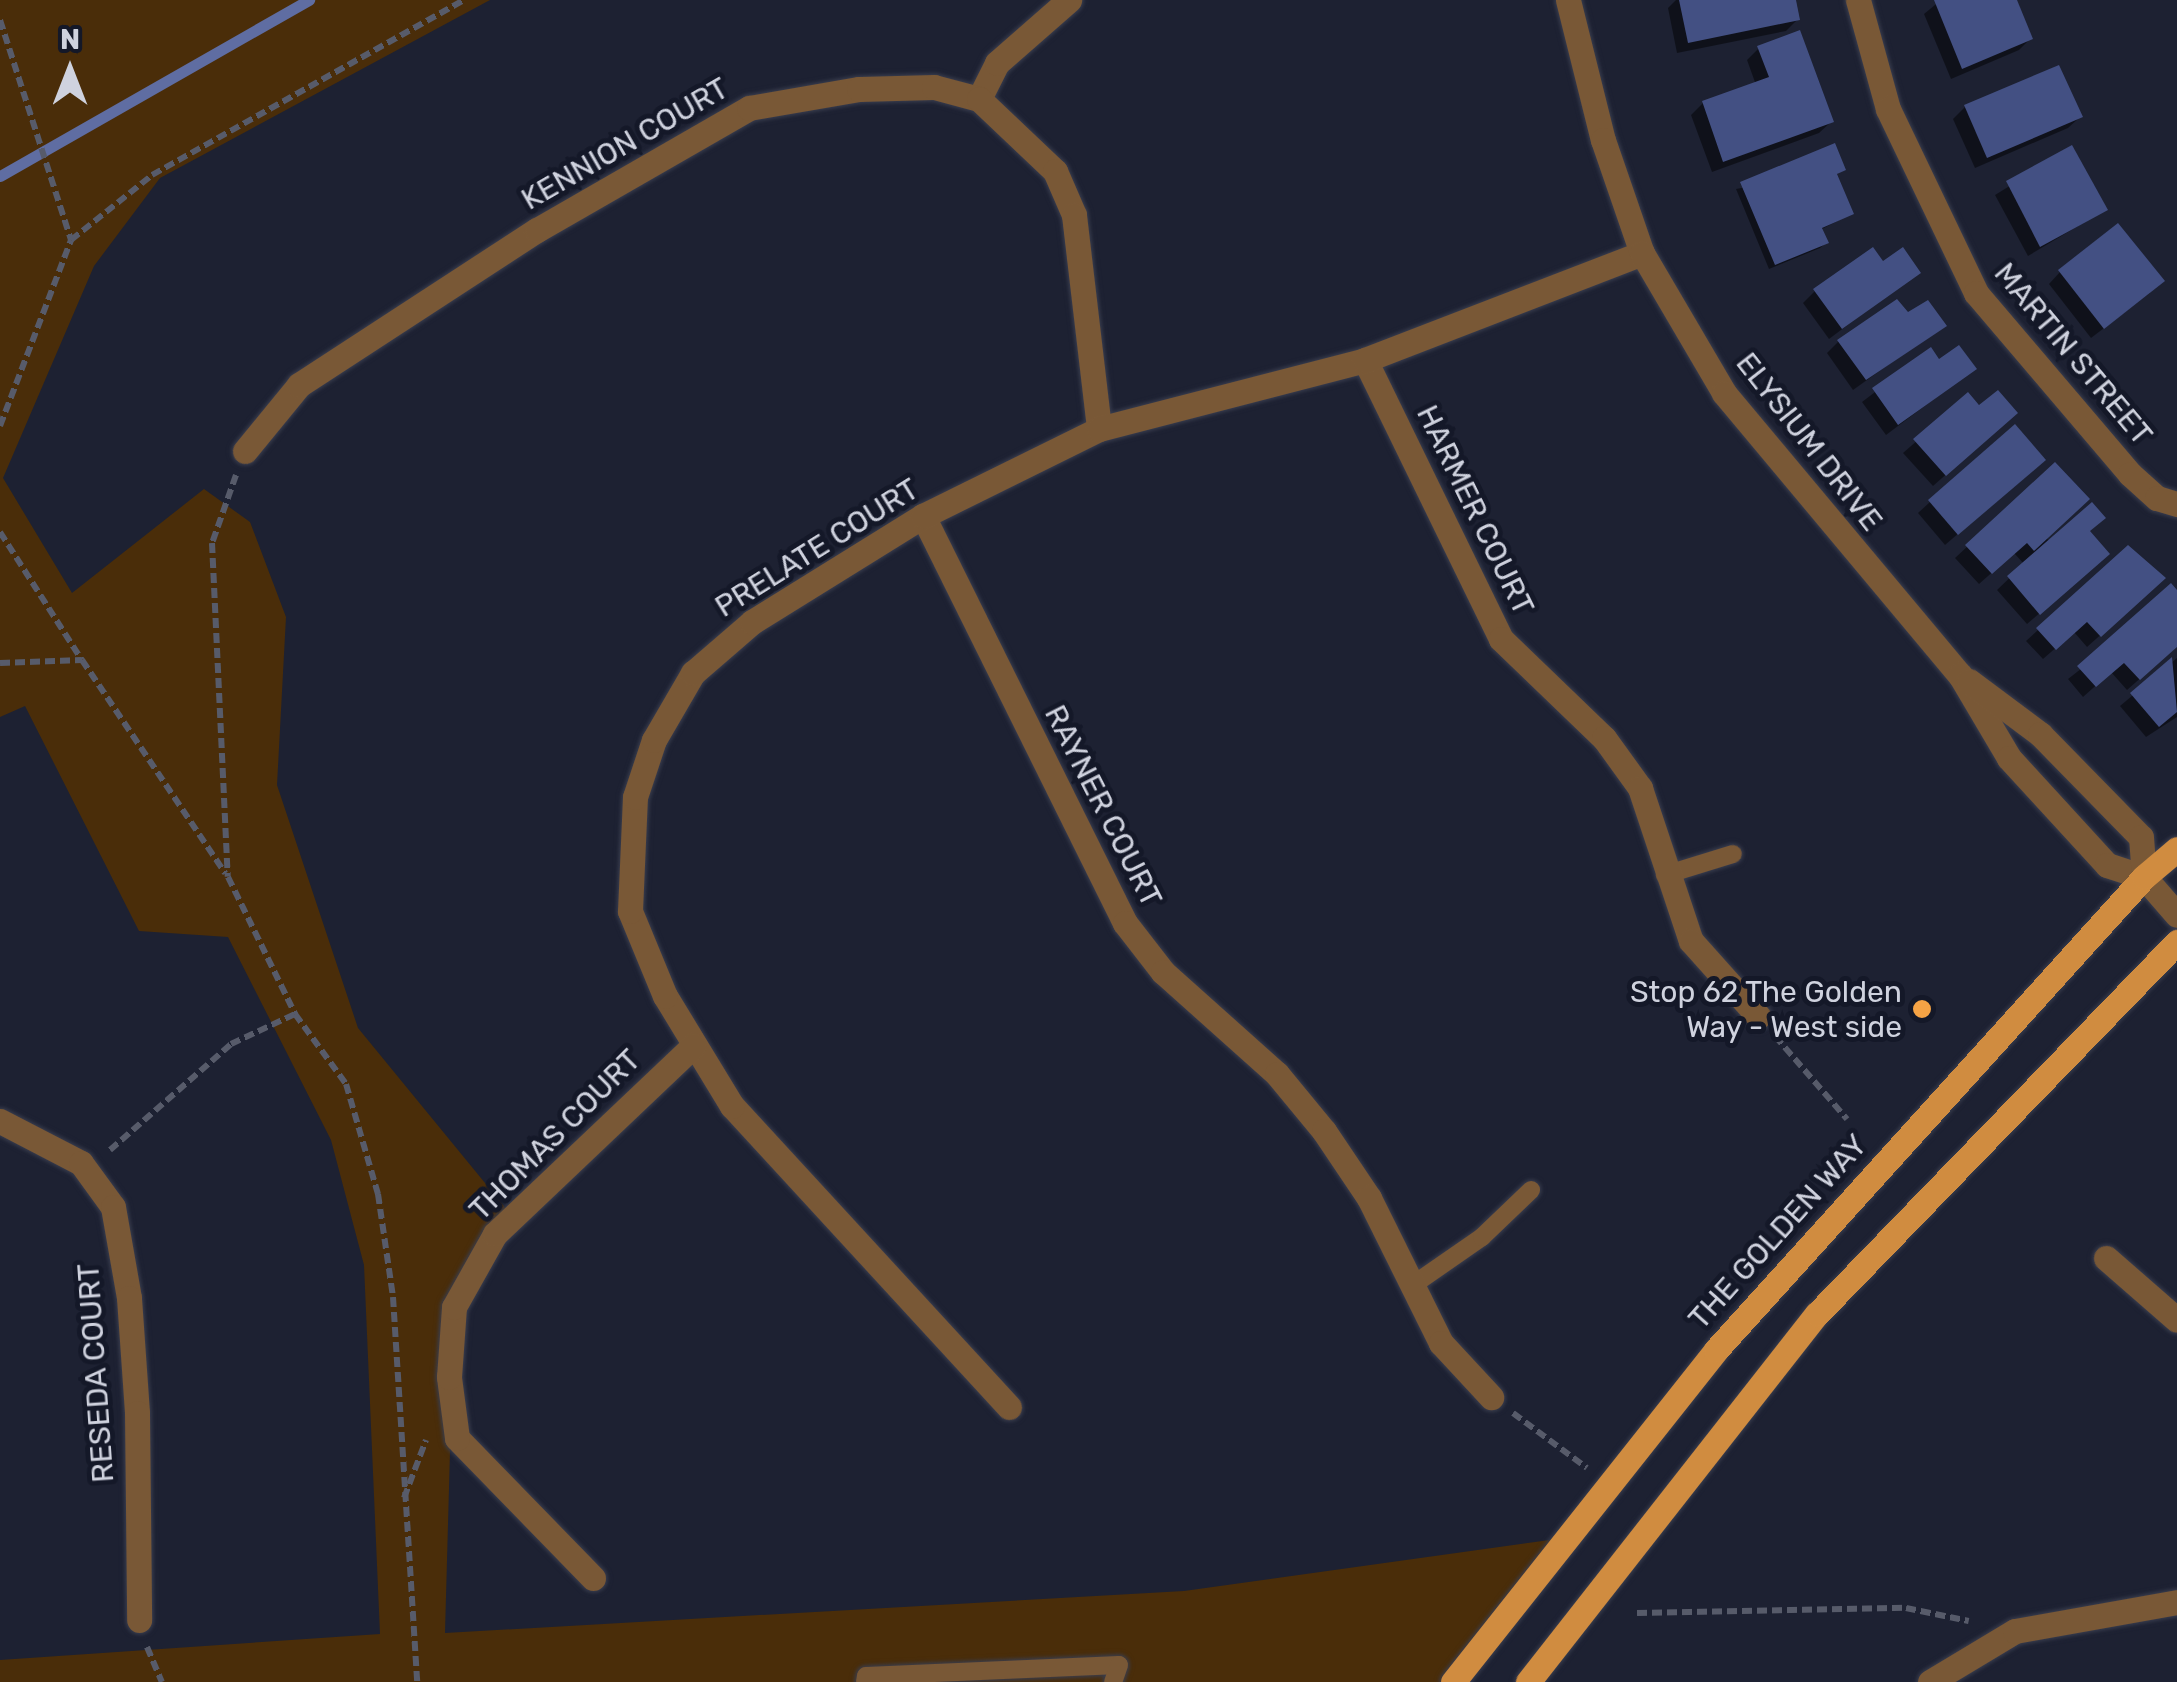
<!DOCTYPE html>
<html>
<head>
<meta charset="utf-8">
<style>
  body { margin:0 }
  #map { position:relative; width:2177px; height:1682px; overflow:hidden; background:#1d2132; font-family:Rubik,sans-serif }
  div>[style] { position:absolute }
  .green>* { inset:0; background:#4a2d09 }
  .shadow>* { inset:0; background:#0007 }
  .stream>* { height:11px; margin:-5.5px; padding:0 5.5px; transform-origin:5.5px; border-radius:5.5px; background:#5f6da2 }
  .building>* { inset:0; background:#435083 }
  .path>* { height:6px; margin-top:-3px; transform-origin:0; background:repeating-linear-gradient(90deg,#575b6a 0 10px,transparent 0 15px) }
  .roads { filter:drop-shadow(0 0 2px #393d4e) drop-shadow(0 0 2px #393d4e) }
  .service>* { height:18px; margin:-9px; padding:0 9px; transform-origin:9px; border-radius:9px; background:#795836 }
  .minor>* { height:25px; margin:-12.5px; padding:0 12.5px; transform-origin:12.5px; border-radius:12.5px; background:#795836 }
  .tertiary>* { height:25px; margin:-12.5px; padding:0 12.5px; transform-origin:12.5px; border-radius:12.5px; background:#795836 }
  .primary>* { height:25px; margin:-12.5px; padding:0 12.5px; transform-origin:12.5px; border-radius:12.5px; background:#d08c40 }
  .dots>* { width:28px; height:28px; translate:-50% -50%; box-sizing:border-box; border:5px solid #141828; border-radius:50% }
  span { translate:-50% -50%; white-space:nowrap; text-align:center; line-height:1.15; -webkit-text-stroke:10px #141828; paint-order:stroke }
  .street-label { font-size:30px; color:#cfd2de }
  .poi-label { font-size:30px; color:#cfd2de }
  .right { translate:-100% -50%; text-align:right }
  .north { position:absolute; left:20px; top:20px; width:100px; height:100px; -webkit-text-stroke:8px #141828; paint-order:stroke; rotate:0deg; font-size:28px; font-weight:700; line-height:40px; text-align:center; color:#cfd2de }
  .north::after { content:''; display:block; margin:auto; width:35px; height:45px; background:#cfd2de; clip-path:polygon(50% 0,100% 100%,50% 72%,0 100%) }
</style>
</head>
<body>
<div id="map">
  <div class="green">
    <i style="clip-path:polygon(0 0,490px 0,160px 178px,94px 266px,3px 478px,72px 593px,204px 489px,250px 522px,286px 617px,277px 785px,358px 1028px,512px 1216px,454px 1307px,445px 1633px,1184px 1591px,1564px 1538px,1453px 1682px,0 1682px,0 1660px,380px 1634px,364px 1265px,331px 1140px,228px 937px,139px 931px,25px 706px,0 717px)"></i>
  </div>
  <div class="shadow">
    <i style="clip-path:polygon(1676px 0,1794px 0,1798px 19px,1786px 31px,1677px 53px,1668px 8px)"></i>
    <i style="clip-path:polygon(1941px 0,2014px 0,2030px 39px,2019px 50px,1951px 79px,1924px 14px)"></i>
    <i style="clip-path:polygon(1759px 48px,1831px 122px,1819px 133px,1712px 172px,1691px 115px,1703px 103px,1756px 85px,1747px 60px)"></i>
    <i style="clip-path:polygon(1965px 107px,2080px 117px,2068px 128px,1975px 168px,1953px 119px)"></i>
    <i style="clip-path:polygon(2071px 148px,2105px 210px,2028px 256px,1995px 195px)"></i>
    <i style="clip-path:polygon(1843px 169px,1835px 176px,1851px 214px,1820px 230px,1826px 243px,1820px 248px,1769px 269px,1736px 189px)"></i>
    <i style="clip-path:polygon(1882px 265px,1918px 272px,1829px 339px,1803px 303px,1815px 291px)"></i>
    <i style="clip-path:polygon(2060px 272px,2150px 293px,2091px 338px,2049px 284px)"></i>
    <i style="clip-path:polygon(1907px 316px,1944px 325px,1853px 390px,1827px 353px,1838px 342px)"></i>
    <i style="clip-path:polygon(1930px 350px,1939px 362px,1974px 369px,1886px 435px,1862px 402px)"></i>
    <i style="clip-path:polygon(1968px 396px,2003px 424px,1933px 486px,1903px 453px)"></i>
    <i style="clip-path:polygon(2055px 465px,2045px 538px,2095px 565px,2027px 624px,1997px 590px,2024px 564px,2014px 553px,1979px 584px,1955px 558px)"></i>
    <i style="clip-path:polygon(2031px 471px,1945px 545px,1918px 513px,1930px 502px)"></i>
    <i style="clip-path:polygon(2151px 590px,2087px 647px,2074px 632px,2043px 659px,2026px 641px,2038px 630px)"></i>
    <i style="clip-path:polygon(2177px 594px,2177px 646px,2127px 690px,2111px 672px,2083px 697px,2068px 679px)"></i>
    <i style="clip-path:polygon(2177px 658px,2177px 717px,2146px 737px,2120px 706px)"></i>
  </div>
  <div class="stream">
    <i style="left:0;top:176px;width:356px;rotate:-29.7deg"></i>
  </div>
  <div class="building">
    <i style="clip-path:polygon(1679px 0,1796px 0,1800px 20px,1688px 43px)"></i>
    <i style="clip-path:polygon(1934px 0,2017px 0,2033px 39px,1962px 69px)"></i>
    <i style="clip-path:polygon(1800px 30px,1834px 122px,1723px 162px,1702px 101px,1769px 77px,1757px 46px)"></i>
    <i style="clip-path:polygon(2059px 65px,2083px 117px,1987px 158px,1964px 105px)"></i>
    <i style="clip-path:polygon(1835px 143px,1846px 170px,1837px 174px,1854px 214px,1822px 228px,1829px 243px,1775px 265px,1740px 182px)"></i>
    <i style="clip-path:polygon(2072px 145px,2108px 210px,2040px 247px,2006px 181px)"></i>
    <i style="clip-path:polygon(2118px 223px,2165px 281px,2104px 329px,2058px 270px)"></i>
    <i style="clip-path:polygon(1873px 247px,1883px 261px,1903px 247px,1921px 273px,1842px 329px,1813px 289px)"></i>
    <i style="clip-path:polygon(1897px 299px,1908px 312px,1928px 300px,1947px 326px,1866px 380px,1837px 340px)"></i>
    <i style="clip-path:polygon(1959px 345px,1977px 369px,1898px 425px,1872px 388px,1931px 347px,1939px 359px)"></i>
    <i style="clip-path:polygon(1998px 390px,2018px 413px,1946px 476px,1913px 439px,1968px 392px,1979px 405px)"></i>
    <i style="clip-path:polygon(2015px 424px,2046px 460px,1958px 535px,1928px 500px)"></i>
    <i style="clip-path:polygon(2055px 462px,2090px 499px,2034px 551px,2027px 543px,1992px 574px,1965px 545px)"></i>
    <i style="clip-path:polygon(2092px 502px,2106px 518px,2090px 531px,2110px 554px,2040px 615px,2007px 576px)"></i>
    <i style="clip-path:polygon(2128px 545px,2166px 578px,2101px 637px,2087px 622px,2056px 650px,2036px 628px)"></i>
    <i style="clip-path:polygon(2171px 583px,2177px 590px,2177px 647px,2140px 680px,2124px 663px,2096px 687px,2077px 666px)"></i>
    <i style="clip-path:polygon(2172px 657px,2177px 712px,2159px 727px,2130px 693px)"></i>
  </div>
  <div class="path">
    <i style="left:0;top:20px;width:231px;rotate:72.1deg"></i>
    <i style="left:0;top:426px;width:199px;rotate:-69.1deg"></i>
    <i style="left:71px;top:240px;width:104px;rotate:-38.7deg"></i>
    <i style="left:152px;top:175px;width:358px;rotate:-29.3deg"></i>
    <i style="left:236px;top:475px;width:72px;rotate:109.4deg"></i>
    <i style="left:212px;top:543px;width:334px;rotate:87.3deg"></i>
    <i style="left:228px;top:877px;width:153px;rotate:63.9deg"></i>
    <i style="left:295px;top:1014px;width:87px;rotate:53.9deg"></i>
    <i style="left:346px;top:1084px;width:115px;rotate:73.8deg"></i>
    <i style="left:378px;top:1194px;width:104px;rotate:81.7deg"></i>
    <i style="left:393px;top:1297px;width:386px;rotate:86.4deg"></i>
    <i style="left:0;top:532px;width:152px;rotate:57.4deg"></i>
    <i style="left:0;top:663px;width:82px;rotate:-2.1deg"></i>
    <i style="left:82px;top:660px;width:257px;rotate:56.1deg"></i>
    <i style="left:1775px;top:1036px;width:110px;rotate:49.1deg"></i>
    <i style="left:110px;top:1150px;width:161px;rotate:-41.2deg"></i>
    <i style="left:231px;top:1044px;width:71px;rotate:-25.1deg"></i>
    <i style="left:1513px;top:1413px;width:92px;rotate:36.6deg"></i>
    <i style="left:404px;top:1498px;width:62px;rotate:-69.2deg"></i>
    <i style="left:1637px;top:1613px;width:269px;rotate:-1.1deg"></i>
    <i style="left:1906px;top:1608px;width:64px;rotate:11.7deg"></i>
    <i style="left:147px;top:1647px;width:38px;rotate:67deg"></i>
  </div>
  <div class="roads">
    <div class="service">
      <i style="left:1665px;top:875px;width:71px;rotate:-17.2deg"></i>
      <i style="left:1410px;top:1287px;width:88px;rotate:-34.8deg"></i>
      <i style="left:1482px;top:1237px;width:68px;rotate:-43.8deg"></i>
      <i style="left:865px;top:1682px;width:6px;rotate:-81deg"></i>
      <i style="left:866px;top:1676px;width:253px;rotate:-2.5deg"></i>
      <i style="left:1119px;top:1665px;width:18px;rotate:109deg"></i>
    </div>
    <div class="minor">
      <i style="left:1858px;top:0;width:113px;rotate:74.6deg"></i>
      <i style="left:1888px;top:109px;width:204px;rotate:64.4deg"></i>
      <i style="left:1976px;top:293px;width:238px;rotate:49.6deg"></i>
      <i style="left:2130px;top:474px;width:36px;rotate:42deg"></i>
      <i style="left:2157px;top:498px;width:21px;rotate:17deg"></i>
      <i style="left:979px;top:99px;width:40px;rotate:-63.4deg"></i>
      <i style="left:997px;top:63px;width:96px;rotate:-41.2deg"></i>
      <i style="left:1365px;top:360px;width:310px;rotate:64deg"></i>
      <i style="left:1501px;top:639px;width:143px;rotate:43.9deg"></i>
      <i style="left:1604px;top:738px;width:62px;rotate:54.2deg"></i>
      <i style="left:1640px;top:788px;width:161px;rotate:71.6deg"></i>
      <i style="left:1691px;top:941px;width:101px;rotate:48.2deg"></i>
      <i style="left:245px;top:451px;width:85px;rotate:-50.7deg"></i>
      <i style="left:299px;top:385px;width:284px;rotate:-33.1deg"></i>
      <i style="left:537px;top:230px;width:245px;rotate:-29.9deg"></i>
      <i style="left:749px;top:108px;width:112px;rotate:-9.8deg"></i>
      <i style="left:859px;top:89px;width:75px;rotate:-1.5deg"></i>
      <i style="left:934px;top:87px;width:47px;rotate:14.9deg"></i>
      <i style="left:979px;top:99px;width:105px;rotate:43.5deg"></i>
      <i style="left:1055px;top:171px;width:48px;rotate:66.6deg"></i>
      <i style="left:1074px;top:215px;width:215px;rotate:83.3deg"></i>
      <i style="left:923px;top:516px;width:454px;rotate:63.6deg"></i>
      <i style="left:1125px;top:923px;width:62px;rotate:52.2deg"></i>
      <i style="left:1163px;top:972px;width:153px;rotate:41.8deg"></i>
      <i style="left:1277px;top:1074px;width:74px;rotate:50.5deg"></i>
      <i style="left:1324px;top:1131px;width:81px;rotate:56.1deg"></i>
      <i style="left:1369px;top:1198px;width:162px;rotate:63.6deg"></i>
      <i style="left:1441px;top:1343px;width:74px;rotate:47.2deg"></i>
      <i style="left:0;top:1121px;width:91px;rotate:27.4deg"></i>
      <i style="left:81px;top:1163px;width:54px;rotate:54deg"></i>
      <i style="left:113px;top:1207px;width:92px;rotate:80deg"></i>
      <i style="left:129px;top:1298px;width:115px;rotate:86deg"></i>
      <i style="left:137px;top:1413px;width:207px;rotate:89.4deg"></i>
      <i style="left:2106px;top:1258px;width:94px;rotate:41.1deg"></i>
      <i style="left:1009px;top:1407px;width:409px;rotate:-132.6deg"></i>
      <i style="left:732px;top:1106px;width:129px;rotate:-121.3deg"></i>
      <i style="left:665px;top:996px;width:92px;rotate:-112.4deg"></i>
      <i style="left:630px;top:911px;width:114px;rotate:-87.5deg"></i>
      <i style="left:635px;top:797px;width:60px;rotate:-71.6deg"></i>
      <i style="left:654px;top:740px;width:78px;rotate:-59.8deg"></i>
      <i style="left:693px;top:673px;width:78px;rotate:-40.8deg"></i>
      <i style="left:752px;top:622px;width:201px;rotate:-31.8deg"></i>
      <i style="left:923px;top:516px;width:196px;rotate:-26.3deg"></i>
      <i style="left:1099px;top:429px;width:275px;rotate:-14.5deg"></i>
      <i style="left:1365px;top:360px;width:297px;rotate:-21.1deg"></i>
      <i style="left:593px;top:1578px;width:195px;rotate:-134.2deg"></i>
      <i style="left:457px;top:1438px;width:62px;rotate:-97.5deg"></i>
      <i style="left:449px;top:1377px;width:70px;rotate:-85.9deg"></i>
      <i style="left:454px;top:1307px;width:84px;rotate:-60.7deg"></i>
      <i style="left:495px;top:1234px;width:274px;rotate:-43.5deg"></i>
      <i style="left:1930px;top:1682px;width:99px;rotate:-31deg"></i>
      <i style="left:2015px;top:1631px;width:165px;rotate:-10.1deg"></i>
    </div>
    <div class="tertiary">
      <i style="left:1568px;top:0;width:144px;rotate:76deg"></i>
      <i style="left:1603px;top:140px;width:120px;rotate:71deg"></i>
      <i style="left:1642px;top:253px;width:162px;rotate:59.6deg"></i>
      <i style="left:1724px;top:393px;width:368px;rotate:50.1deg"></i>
      <i style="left:1960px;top:675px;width:96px;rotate:59.4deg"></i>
      <i style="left:2009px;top:758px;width:145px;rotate:47.5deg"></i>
      <i style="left:2107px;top:865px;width:39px;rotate:18deg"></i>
      <i style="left:2144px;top:877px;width:50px;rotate:49deg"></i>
      <i style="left:1969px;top:681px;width:89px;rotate:36.7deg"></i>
      <i style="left:2040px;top:734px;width:144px;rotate:45.6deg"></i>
      <i style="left:2141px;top:837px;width:40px;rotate:85.7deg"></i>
    </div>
    <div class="primary">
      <i style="left:1453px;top:1682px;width:424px;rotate:-51.6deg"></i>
      <i style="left:1716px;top:1350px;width:638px;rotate:-47.86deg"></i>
      <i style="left:2144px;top:877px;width:43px;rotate:-40.3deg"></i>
      <i style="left:1528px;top:1682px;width:468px;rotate:-51.9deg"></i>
      <i style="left:1817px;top:1314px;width:518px;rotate:-45.94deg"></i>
    </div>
  </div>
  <div class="dots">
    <i style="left:1922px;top:1009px;background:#f5a345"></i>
  </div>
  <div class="street-label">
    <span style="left:625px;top:144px;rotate:-30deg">KENNION COURT</span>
    <span style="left:2073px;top:354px;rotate:50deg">MARTIN STREET</span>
    <span style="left:1809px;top:442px;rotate:52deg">ELYSIUM DRIVE</span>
    <span style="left:1475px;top:510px;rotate:64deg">HARMER COURT</span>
    <span style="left:817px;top:548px;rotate:-32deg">PRELATE COURT</span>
    <span style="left:1103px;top:806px;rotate:63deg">RAYNER COURT</span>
    <span style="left:555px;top:1135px;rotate:-45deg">THOMAS COURT</span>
    <span style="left:1778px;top:1232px;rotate:-48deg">THE GOLDEN WAY</span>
    <span style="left:96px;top:1373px;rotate:-94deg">RESEDA COURT</span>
  </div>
  <div class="poi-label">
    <span class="right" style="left:1902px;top:1009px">Stop 62 The Golden<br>Way - West side</span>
  </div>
  <div class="north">N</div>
</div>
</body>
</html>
